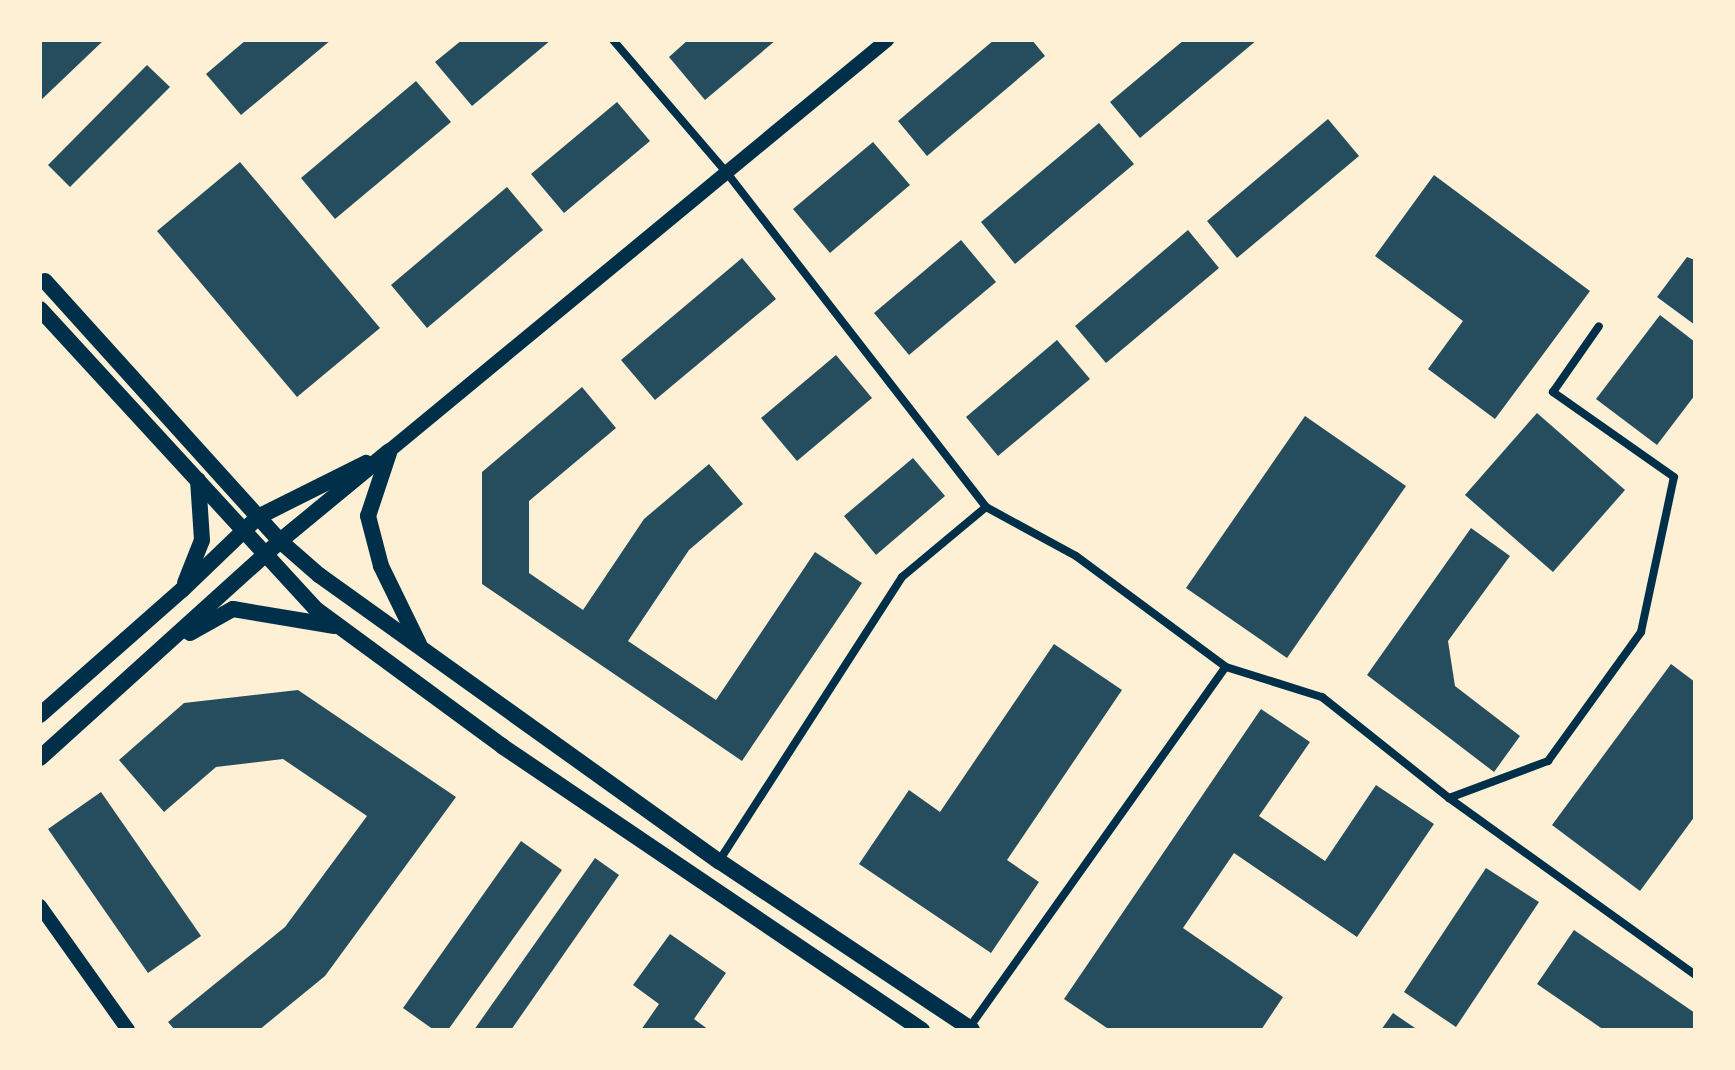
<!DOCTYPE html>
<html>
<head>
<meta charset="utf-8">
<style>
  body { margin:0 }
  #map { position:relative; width:1735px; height:1070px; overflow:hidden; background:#fdf0d5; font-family:Overpass,sans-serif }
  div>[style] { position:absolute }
  .building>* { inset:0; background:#264d5e }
  .minor>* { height:8px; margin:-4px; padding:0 4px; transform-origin:4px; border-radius:4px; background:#003049 }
  .tertiary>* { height:14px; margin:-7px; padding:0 7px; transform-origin:7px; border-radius:7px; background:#003049 }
  .secondary>* { height:16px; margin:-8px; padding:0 8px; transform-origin:8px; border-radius:8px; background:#003049 }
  span { translate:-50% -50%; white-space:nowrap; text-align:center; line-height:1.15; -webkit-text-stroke:6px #fdf0d5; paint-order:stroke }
  .frame { position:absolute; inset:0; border:42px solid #fdf0d5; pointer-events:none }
</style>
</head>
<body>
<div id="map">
  <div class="building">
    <i style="clip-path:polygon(40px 40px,104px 40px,40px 101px)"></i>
    <i style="clip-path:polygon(246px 40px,331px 40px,241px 115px,206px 74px)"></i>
    <i style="clip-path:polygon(462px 40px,551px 40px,472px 106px,435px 62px)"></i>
    <i style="clip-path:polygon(688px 40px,776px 40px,705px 100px,669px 57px)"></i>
    <i style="clip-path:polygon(994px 40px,1032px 40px,1045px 56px,927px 156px,898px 121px)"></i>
    <i style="clip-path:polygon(1184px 40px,1257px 40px,1140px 138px,1110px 102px)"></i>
    <i style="clip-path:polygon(147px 65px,170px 87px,70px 187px,48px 165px)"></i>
    <i style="clip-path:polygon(416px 81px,451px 122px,335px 219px,301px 178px)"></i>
    <i style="clip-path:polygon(617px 102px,650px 141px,564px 213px,531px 174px)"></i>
    <i style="clip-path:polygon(1328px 119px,1359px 156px,1237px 258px,1207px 221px)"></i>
    <i style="clip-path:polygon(1099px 123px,1134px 164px,1015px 264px,981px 222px)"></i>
    <i style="clip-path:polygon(873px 142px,910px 185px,830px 253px,793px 209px)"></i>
    <i style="clip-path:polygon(240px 162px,380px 328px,297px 397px,157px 231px)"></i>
    <i style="clip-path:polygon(1434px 175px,1590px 291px,1495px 419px,1428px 369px,1463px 321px,1375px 256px)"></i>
    <i style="clip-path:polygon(507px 187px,543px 230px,427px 328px,391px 285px)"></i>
    <i style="clip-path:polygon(1188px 230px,1219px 268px,1106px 363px,1075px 326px)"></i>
    <i style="clip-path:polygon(961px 240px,996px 282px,909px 355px,874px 313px)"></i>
    <i style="clip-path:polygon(1687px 257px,1695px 260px,1695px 325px,1657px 297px)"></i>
    <i style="clip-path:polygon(742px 258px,776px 299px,655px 400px,621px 360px)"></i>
    <i style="clip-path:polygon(1660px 315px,1695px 342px,1695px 395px,1657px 445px,1596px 399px)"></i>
    <i style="clip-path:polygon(1057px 340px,1090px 379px,998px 456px,966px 417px)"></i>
    <i style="clip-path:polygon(836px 355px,872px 398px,797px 461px,761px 418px)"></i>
    <i style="clip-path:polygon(582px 387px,616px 428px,529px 501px,529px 573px,583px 610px,644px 519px,709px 464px,743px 504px,689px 550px,628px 641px,716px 700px,815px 552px,862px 583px,742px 761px,482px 584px,482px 472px)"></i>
    <i style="clip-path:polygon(1537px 413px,1625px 490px,1553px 572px,1465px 495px)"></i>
    <i style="clip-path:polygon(1305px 416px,1406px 486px,1287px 658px,1186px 588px)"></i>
    <i style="clip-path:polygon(913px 458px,945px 496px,876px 555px,844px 516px)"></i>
    <i style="clip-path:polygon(1471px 528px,1510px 556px,1448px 641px,1455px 686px,1520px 736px,1494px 772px,1367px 675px)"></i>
    <i style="clip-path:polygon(1054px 644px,1122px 690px,1007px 860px,1039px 882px,991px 953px,859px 864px,909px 790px,940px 812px)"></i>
    <i style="clip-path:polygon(1671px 664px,1695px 682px,1695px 816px,1640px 891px,1552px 825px)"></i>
    <i style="clip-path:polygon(298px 690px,456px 797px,325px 976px,259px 1030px,175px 1030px,168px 1022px,285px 927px,367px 816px,283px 759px,216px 767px,164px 812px,119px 760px,184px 703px)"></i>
    <i style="clip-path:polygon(1261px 709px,1310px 742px,1259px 816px,1325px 861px,1376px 785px,1434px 824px,1357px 937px,1234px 853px,1183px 928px,1283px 997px,1261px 1030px,1110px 1030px,1064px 999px)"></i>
    <i style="clip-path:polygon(101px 792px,201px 936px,148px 973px,48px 829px)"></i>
    <i style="clip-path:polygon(521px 841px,562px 870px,448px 1030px,434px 1030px,403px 1008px)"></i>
    <i style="clip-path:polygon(595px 858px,619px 875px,511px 1030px,474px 1030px)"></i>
    <i style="clip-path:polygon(1486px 868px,1539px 902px,1456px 1027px,1404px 992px)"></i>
    <i style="clip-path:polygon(1574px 930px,1695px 1013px,1695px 1030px,1604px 1030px,1537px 984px)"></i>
    <i style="clip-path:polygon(670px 934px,726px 973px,694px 1019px,709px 1030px,641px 1030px,659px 1004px,633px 985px)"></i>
    <i style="clip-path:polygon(1393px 1013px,1418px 1030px,1381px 1030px)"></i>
  </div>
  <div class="minor">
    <i style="left:613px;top:40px;width:175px;rotate:49.4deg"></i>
    <i style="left:727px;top:173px;width:423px;rotate:52.2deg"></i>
    <i style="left:986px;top:507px;width:102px;rotate:28.6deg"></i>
    <i style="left:1076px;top:556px;width:187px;rotate:36.5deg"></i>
    <i style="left:1226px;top:667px;width:101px;rotate:17.4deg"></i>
    <i style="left:1322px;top:697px;width:162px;rotate:38.5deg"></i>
    <i style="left:1449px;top:798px;width:106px;rotate:-20.5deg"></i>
    <i style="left:1548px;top:761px;width:159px;rotate:-54.2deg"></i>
    <i style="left:1641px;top:632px;width:158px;rotate:-78deg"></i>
    <i style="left:1674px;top:477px;width:148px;rotate:-144.9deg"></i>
    <i style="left:1553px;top:392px;width:80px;rotate:-55.1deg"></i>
    <i style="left:1449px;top:798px;width:303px;rotate:35.7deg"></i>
    <i style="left:719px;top:861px;width:338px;rotate:-57.2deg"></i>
    <i style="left:902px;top:577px;width:109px;rotate:-39.8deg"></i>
    <i style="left:969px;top:1028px;width:443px;rotate:-54.6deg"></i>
  </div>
  <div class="tertiary">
    <i style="left:389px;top:451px;width:646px;rotate:-39.53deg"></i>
    <i style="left:40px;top:906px;width:152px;rotate:54.6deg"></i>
  </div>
  <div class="secondary">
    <i style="left:45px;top:281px;width:350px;rotate:47.9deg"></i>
    <i style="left:280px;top:541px;width:52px;rotate:41.1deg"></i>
    <i style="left:319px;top:575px;width:492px;rotate:35.6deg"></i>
    <i style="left:719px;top:861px;width:304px;rotate:33.7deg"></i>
    <i style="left:40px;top:309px;width:409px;rotate:47.4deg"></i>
    <i style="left:317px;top:610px;width:230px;rotate:36.3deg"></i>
    <i style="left:502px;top:746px;width:507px;rotate:34.07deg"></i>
    <i style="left:389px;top:453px;width:66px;rotate:108.4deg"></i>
    <i style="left:368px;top:516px;width:52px;rotate:75.4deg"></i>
    <i style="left:381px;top:566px;width:87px;rotate:64deg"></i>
    <i style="left:185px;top:583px;width:46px;rotate:-68.4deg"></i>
    <i style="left:202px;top:540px;width:60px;rotate:-93.8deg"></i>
    <i style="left:190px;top:633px;width:49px;rotate:-29.2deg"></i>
    <i style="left:233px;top:609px;width:103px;rotate:9.5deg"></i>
    <i style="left:40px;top:715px;width:189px;rotate:-41.4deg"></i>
    <i style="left:182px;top:590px;width:105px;rotate:-43.8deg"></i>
    <i style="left:258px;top:517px;width:121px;rotate:-26.6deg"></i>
    <i style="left:40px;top:758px;width:324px;rotate:-42.1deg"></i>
    <i style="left:280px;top:541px;width:141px;rotate:-39.5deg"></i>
  </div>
  <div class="frame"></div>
</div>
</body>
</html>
